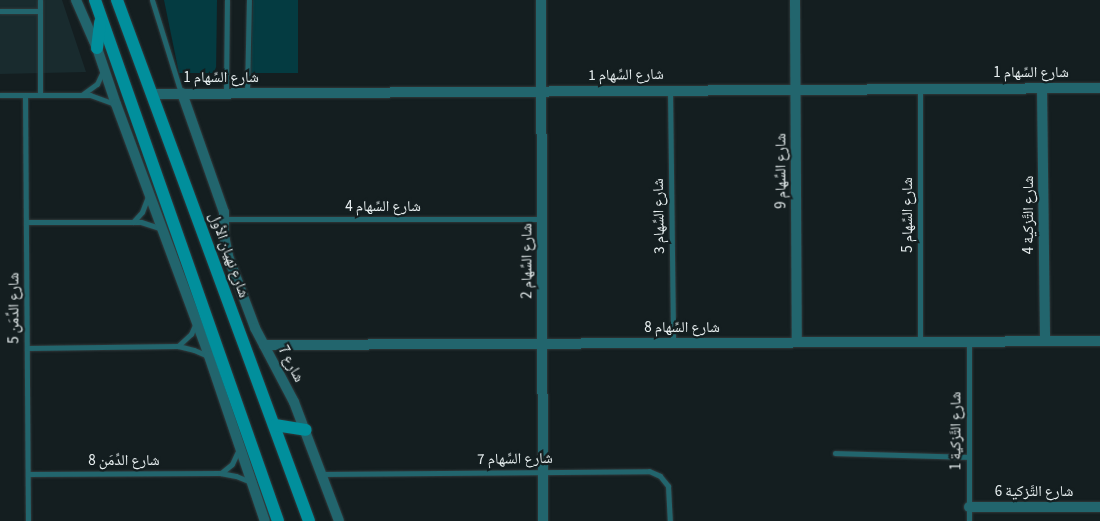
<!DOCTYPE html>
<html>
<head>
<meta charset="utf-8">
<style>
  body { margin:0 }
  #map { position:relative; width:1100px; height:521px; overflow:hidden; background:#141e20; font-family:"Source Sans 3","Noto Naskh Arabic",sans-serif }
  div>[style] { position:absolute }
  .built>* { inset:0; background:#192b2e }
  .building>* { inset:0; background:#043b41 }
  .roads { filter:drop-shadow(0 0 1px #323b3d) drop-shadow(0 0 1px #323b3d) }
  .service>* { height:5px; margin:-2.5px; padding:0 2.5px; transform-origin:2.5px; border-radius:2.5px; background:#22656d }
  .minor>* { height:10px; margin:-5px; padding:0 5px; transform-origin:5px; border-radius:5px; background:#22656d }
  .secondary>* { height:12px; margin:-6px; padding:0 6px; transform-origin:6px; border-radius:6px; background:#018f9c }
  span { translate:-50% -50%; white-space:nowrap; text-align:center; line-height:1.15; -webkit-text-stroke:4.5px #141e20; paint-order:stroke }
  .street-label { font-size:15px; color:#e9f0f1 }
</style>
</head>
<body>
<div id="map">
  <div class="built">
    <i style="clip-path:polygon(0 0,62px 0,86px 72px,0 74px)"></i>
  </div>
  <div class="building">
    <i style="clip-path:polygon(164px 0,217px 0,216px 73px,179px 73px)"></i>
    <i style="clip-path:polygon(253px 0,298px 0,298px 73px,251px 73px)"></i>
  </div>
  <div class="roads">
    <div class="service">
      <i style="left:40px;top:0;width:95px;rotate:90deg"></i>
      <i style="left:152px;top:0;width:97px;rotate:72.7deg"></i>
      <i style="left:0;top:11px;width:40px"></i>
      <i style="left:670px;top:89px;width:254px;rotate:89.3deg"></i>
      <i style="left:920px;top:89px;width:253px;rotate:90deg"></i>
      <i style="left:226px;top:93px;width:93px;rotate:-89.4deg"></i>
      <i style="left:247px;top:93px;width:93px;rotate:-88.8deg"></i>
      <i style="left:83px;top:94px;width:17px;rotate:-36deg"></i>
      <i style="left:97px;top:84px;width:14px;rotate:-65deg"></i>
      <i style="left:0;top:95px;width:90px"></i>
      <i style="left:90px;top:95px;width:27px;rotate:20deg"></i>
      <i style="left:25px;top:95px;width:426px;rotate:89.6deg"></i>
      <i style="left:225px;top:219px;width:317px"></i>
      <i style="left:26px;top:222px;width:115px"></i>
      <i style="left:141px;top:222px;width:22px;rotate:18deg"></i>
      <i style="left:133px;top:222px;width:13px;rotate:-48deg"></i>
      <i style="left:142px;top:212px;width:17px;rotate:-69deg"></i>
      <i style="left:178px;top:346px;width:18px;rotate:-43deg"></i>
      <i style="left:191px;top:334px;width:12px;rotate:-66deg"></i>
      <i style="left:27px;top:348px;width:151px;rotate:-0.8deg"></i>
      <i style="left:178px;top:346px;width:16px;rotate:14deg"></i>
      <i style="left:194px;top:350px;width:15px;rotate:23deg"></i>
      <i style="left:835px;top:453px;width:134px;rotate:1.7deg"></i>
      <i style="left:221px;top:473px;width:14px;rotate:-39deg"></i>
      <i style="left:232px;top:464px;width:17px;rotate:-65deg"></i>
      <i style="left:28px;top:474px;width:192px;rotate:-0.3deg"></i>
      <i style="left:220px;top:473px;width:16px;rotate:11deg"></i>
      <i style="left:236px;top:476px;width:16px;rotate:22deg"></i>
      <i style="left:322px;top:474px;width:327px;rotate:-0.5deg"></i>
      <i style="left:649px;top:471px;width:12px;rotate:24deg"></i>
      <i style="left:660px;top:476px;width:13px;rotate:51deg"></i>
      <i style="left:668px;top:486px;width:35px;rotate:87deg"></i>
      <i style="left:969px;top:521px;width:179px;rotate:-90deg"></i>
    </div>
    <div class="minor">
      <i style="left:76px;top:0;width:52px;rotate:66.4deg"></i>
      <i style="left:97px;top:48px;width:59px;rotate:71.3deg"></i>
      <i style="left:116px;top:104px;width:269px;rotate:69.7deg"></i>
      <i style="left:209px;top:356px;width:174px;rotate:71.3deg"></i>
      <i style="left:541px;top:0;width:521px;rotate:89.78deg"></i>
      <i style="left:795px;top:0;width:342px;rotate:89.7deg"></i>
      <i style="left:1042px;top:88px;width:253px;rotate:89.3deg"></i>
      <i style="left:182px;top:93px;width:126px;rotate:70.6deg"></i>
      <i style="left:224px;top:212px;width:23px;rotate:90deg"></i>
      <i style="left:224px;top:235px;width:21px;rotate:79deg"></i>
      <i style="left:228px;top:256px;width:77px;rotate:69.4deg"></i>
      <i style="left:255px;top:328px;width:84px;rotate:62.2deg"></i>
      <i style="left:294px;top:402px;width:127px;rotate:69.3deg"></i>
      <i style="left:152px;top:94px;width:948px;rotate:-0.36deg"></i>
      <i style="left:264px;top:345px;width:836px;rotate:-0.27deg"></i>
      <i style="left:969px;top:507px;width:131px"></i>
    </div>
    <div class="secondary">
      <i style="left:95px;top:0;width:552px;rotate:70.65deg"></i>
      <i style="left:117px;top:0;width:555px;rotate:69.77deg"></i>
      <i style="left:97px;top:48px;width:26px;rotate:-83deg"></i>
      <i style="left:275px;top:425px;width:31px;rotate:9deg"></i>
    </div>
  </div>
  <div class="street-label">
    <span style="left:1031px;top:73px">شارع السِّهام 1</span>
    <span style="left:626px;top:75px;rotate:-1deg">شارع السِّهام 1</span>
    <span style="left:221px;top:78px">شارع السِّهام 1</span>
    <span style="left:781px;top:171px;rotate:-90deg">شارع السِّهام 9</span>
    <span style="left:383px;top:207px">شارع السِّهام 4</span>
    <span style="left:908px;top:215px;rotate:-90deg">شارع السِّهام 5</span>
    <span style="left:1029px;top:215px;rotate:-90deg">شارع التَّزكية 4</span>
    <span style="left:659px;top:216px;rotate:-91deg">شارع السِّهام 3</span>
    <span style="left:229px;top:255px;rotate:70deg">شارع نهيان الأول</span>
    <span style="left:527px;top:261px;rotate:-90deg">شارع السِّهام 2</span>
    <span style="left:14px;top:308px;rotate:-90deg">شارع الدِّمَن 5</span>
    <span style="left:682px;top:328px">شارع السِّهام 8</span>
    <span style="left:291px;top:364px;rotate:62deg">شارع 7</span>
    <span style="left:956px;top:431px;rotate:-90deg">شارع التَّزكية 1</span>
    <span style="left:515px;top:459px;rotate:-1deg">شارع السِّهام 7</span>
    <span style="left:124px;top:461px">شارع الدِّمَن 8</span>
    <span style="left:1034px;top:492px">شارع التَّزكية 6</span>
  </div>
</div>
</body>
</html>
